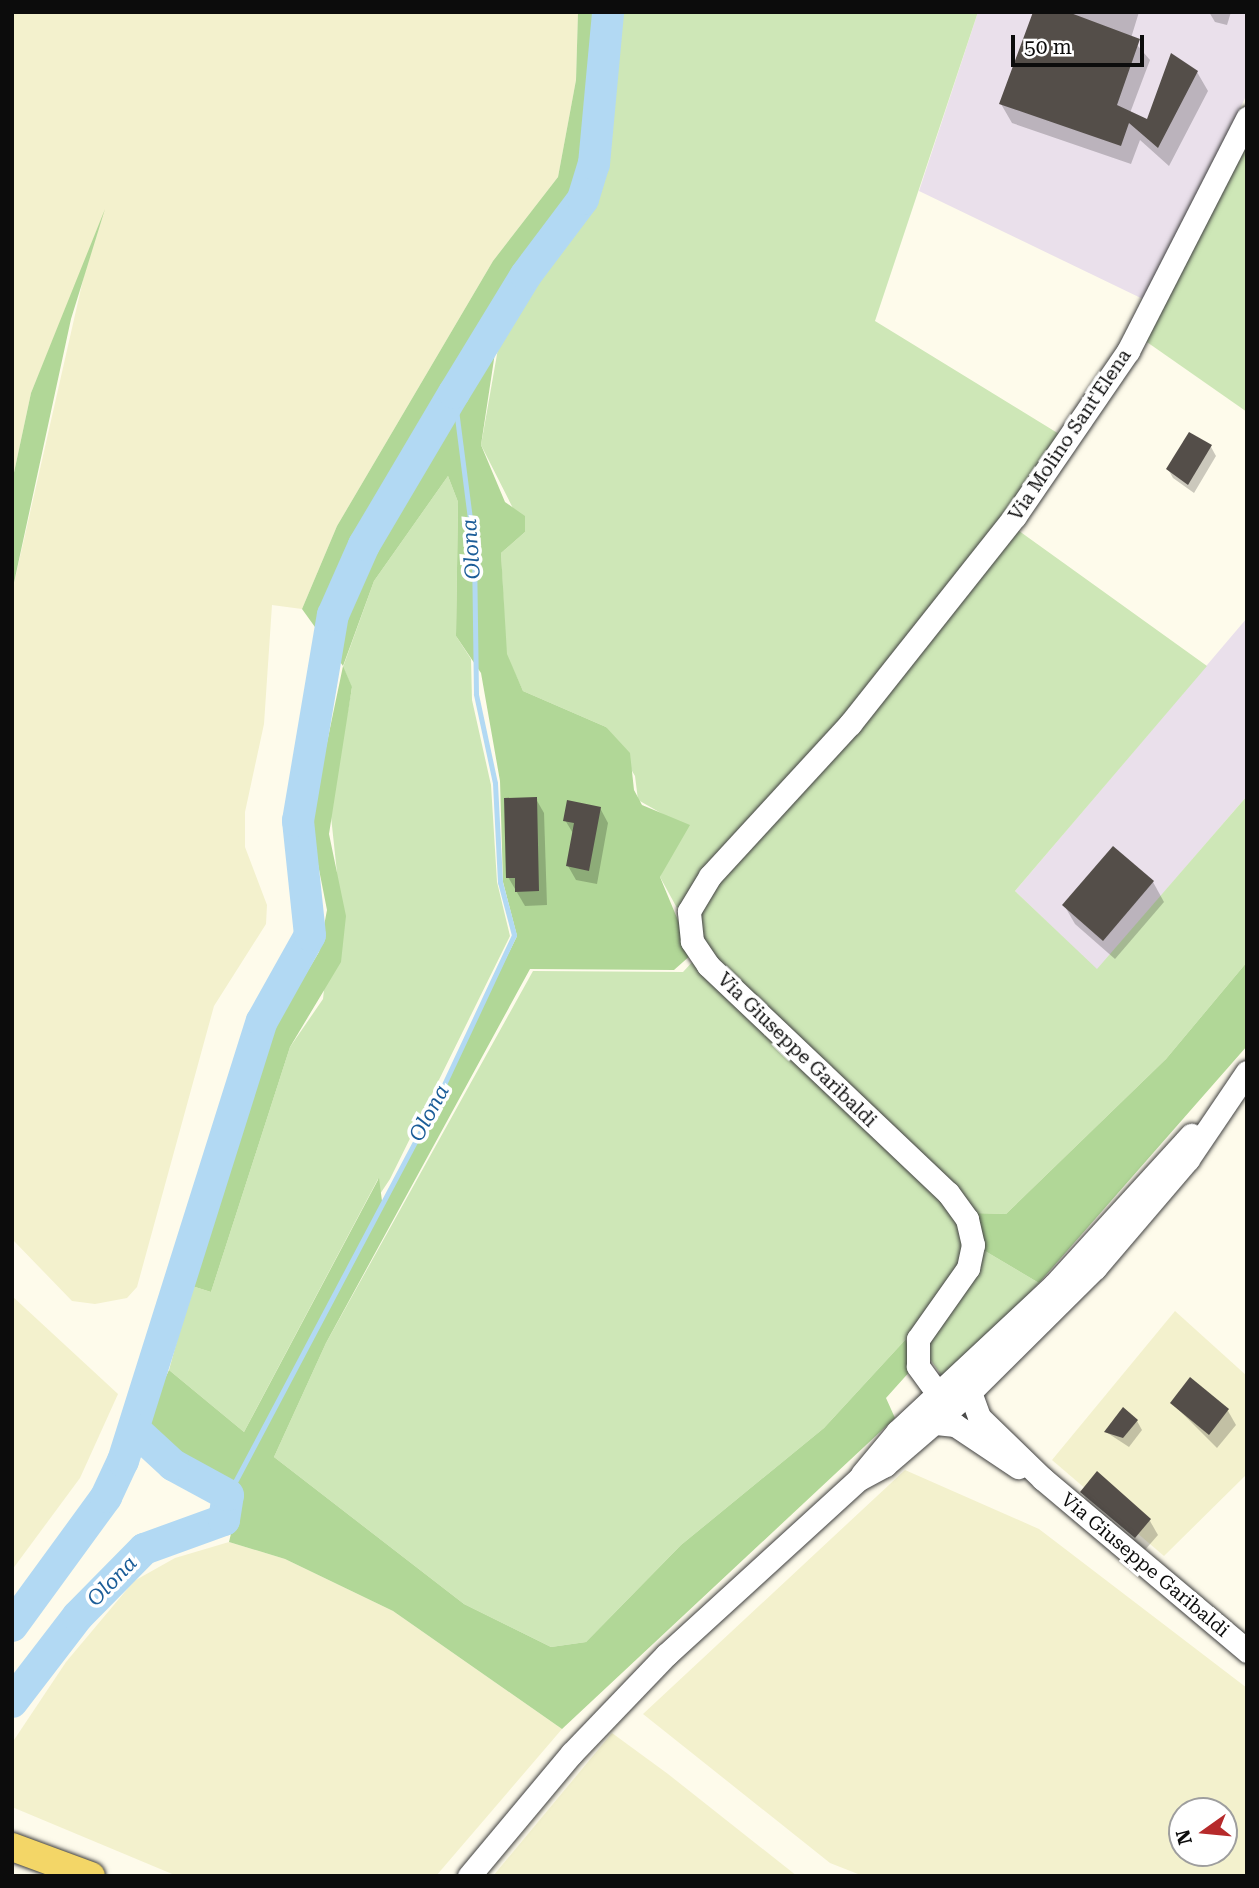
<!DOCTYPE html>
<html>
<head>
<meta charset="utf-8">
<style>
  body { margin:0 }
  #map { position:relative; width:1259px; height:1888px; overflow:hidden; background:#fefbeb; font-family:"Roboto Serif",serif }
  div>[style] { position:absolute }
  .industrial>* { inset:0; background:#eae0eb }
  .farmland>* { inset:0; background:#f3f1cd }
  .green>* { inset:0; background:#cee7b7 }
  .forest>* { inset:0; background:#b1d797 }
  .shadow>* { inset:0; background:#0003 }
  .stream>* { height:5px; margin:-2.5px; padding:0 2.5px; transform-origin:2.5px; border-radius:2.5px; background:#b2d9f3 }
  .river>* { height:32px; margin:-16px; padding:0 16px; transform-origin:16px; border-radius:16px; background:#b2d9f3 }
  .building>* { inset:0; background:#544e49 }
  .roads { filter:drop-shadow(0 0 2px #3f3f3f) drop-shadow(0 0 2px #3f3f3f) }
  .minor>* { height:23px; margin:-11.5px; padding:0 11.5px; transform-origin:11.5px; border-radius:11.5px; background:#fff }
  .major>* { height:28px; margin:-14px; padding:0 14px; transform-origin:14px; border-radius:14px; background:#f3d667 }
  span { translate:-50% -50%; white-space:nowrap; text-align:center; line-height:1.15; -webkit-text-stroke:7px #fff; paint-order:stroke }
  .street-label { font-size:19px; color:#0c0c0c }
  .water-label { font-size:21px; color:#1b5d98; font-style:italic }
  .frame { position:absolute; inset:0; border:14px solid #0c0c0c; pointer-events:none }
  .north { position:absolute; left:1168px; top:1797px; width:70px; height:70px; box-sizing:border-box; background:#fff; border:2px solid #9e9e9e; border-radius:50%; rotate:255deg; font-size:19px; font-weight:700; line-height:28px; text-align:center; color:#0c0c0c }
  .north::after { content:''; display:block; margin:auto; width:24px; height:32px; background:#b62a2b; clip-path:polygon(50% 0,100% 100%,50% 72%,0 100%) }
  .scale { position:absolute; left:1011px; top:35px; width:133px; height:32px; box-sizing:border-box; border:4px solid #0c0c0c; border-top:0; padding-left:9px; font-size:21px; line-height:24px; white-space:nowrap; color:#0c0c0c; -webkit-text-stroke:5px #fff; paint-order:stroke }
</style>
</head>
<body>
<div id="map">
  <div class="industrial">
    <i style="clip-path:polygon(978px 12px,1247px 12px,1247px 94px,1147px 301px,919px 191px)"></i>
    <i style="clip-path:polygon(1247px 618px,1247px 796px,1097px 970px,1015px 891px)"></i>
  </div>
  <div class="farmland">
    <i style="clip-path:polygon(12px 12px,578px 12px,576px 80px,558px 177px,493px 261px,337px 526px,302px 609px,272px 605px,264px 724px,245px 812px,245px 847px,267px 905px,266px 924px,214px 1006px,137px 1287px,127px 1298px,95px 1304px,72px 1301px,12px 1239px,12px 592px,90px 249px,31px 393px,12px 482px)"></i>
    <i style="clip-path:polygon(12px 1296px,118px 1394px,80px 1478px,12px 1570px)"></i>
    <i style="clip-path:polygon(1175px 1311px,1247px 1376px,1247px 1474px,1164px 1556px,1052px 1460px)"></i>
    <i style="clip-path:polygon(evenodd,905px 1470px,1039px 1529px,1247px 1688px,1247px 1876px,863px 1876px,830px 1863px,643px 1714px,905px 1470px,1224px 1811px,1224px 1853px,1182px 1853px,1182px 1811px,1224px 1811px)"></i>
    <i style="clip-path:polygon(229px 1542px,285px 1559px,393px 1611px,562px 1729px,436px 1876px,177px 1876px,12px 1807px,12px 1743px,66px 1662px,134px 1581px,175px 1558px)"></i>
    <i style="clip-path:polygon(612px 1733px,668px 1774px,797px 1876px,493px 1876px)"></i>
  </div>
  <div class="green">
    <i style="clip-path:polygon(618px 12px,978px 12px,875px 321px,1064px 437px,829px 736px,677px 908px,660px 877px,682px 825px,638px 800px,635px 776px,606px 727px,523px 691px,506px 654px,501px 553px,525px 532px,481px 445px,502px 326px,583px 222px,606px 165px)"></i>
    <i style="clip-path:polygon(1247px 138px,1247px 412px,1144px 340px)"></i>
    <i style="clip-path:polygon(448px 476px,458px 502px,456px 636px,471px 659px,472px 700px,491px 785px,497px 882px,510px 936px,390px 1179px,380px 1194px,378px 1179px,244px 1432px,169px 1370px,192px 1286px,211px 1292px,290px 1047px,323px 999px,337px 873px,330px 807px,352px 688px,343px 667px,374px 581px)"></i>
    <i style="clip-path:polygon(1015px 528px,1207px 666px,1015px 891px,1097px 969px,1247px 796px,1247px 962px,1166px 1059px,1006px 1214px,973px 1213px,703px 948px,698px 910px,709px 889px)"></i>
    <i style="clip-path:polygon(695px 959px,931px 1185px,964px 1233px,962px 1263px,906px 1339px,824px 1428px,681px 1545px,586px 1642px,551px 1647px,464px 1604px,274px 1457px,326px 1343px,533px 971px,683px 972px)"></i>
    <i style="clip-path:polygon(980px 1248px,1039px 1283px,944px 1379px,923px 1349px)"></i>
  </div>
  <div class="forest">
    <i style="clip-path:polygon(578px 12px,599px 12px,589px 159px,570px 210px,503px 300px,481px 445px,505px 502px,525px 516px,525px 532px,501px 553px,507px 654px,523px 691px,606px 727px,630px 753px,634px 790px,642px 805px,690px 825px,660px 877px,692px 954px,674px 970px,530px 969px,326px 1343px,274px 1457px,464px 1604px,551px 1647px,586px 1642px,681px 1545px,824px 1428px,906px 1339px,912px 1369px,886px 1398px,895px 1418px,562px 1729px,393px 1611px,285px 1559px,229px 1542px,239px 1500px,142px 1428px,169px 1370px,244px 1432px,379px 1178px,382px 1201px,397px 1181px,517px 936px,503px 882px,500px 781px,481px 673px,456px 636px,458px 502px,448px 476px,374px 581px,343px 666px,352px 687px,329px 834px,346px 916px,341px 962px,290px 1047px,211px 1292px,192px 1286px,276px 1024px,319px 952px,327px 910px,310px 824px,343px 666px,302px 609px,337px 526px,493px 261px,558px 177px,576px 80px)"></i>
    <i style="clip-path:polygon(105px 209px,71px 319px,12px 592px,12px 482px,31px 393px)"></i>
    <i style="clip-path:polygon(1247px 962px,1247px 1046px,1039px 1283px,980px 1248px,973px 1213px,1006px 1214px,1166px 1059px)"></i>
  </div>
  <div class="shadow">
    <i style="clip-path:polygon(1035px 12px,1139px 12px,1131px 38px,1150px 60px,1130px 113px,1148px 122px,1197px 72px,1208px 91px,1169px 166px,1140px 140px,1131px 164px,1012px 123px,1001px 104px)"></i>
    <i style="clip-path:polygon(1209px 12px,1231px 12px,1227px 25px,1215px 22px)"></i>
    <i style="clip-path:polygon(1211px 447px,1216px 456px,1194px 493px,1173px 478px,1168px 469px)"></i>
    <i style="clip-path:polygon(536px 799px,544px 813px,547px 905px,525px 906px,508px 877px)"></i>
    <i style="clip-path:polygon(600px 808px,608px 823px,597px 884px,576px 880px,568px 866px,574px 835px,565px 820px)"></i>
    <i style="clip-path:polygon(1113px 848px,1153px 882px,1164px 902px,1115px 959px,1075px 924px,1064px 905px)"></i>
    <i style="clip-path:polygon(1172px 1403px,1228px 1411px,1236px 1425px,1217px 1448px)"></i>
    <i style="clip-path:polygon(1137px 1421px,1142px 1430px,1129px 1447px,1106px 1432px)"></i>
    <i style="clip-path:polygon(1098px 1474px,1150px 1521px,1158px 1535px,1144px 1551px,1090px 1506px,1082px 1492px)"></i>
  </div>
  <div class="stream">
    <i style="left:228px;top:1495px;width:436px;rotate:-62.1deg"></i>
    <i style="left:432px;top:1110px;width:193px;rotate:-64.9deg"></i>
    <i style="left:514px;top:935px;width:55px;rotate:-104.8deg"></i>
    <i style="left:500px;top:882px;width:99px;rotate:-92.9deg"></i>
    <i style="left:495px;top:783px;width:91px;rotate:-102.1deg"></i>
    <i style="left:476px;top:694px;width:144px;rotate:-90.8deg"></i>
    <i style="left:474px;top:550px;width:158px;rotate:-97.3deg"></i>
  </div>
  <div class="river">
    <i style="left:12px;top:1626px;width:160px;rotate:-53.9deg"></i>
    <i style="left:106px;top:1497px;width:40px;rotate:-65deg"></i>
    <i style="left:123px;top:1461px;width:461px;rotate:-72.5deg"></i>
    <i style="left:262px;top:1021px;width:98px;rotate:-60.8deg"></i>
    <i style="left:310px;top:935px;width:115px;rotate:-96deg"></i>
    <i style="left:298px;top:821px;width:209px;rotate:-80.4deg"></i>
    <i style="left:333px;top:615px;width:77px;rotate:-66.1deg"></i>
    <i style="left:364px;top:545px;width:177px;rotate:-59.4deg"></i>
    <i style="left:454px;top:393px;width:138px;rotate:-58.6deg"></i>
    <i style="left:526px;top:275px;width:95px;rotate:-53.1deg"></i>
    <i style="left:583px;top:199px;width:37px;rotate:-73deg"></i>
    <i style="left:594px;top:164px;width:153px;rotate:-84.7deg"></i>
    <i style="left:12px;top:1702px;width:108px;rotate:-52.5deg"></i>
    <i style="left:78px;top:1616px;width:94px;rotate:-45.4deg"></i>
    <i style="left:144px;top:1549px;width:85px;rotate:-19.9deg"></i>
    <i style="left:224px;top:1520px;width:25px;rotate:-81deg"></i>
    <i style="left:228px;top:1495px;width:63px;rotate:-151.4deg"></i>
    <i style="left:173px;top:1465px;width:52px;rotate:-137.4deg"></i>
  </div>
  <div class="building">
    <i style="clip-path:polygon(1033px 12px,1068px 12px,1140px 39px,1117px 105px,1147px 119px,1171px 53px,1198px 71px,1158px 148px,1129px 123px,1121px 146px,999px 104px)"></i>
    <i style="clip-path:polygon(1189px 432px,1212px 445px,1188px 485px,1166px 469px)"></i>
    <i style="clip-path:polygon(537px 797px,539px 891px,515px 892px,515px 878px,506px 878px,504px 798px)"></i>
    <i style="clip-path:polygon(567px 800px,601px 807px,589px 871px,566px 866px,574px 823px,563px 821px)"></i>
    <i style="clip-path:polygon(1113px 846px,1154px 881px,1103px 941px,1062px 905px)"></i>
    <i style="clip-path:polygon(1190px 1377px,1229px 1409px,1209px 1435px,1170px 1403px)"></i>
    <i style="clip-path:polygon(1123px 1407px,1138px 1420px,1123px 1438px,1104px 1432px)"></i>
    <i style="clip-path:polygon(1097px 1471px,1151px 1519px,1135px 1538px,1080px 1492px)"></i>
  </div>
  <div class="roads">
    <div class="minor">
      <i style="left:933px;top:1387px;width:26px;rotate:-126deg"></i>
      <i style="left:918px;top:1366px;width:27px;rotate:-90deg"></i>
      <i style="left:918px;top:1339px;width:87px;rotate:-54.8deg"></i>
      <i style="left:968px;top:1268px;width:24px;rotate:-78deg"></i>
      <i style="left:973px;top:1245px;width:27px;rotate:-103deg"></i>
      <i style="left:967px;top:1219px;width:32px;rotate:-126deg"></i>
      <i style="left:948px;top:1193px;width:331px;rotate:-136.5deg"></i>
      <i style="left:708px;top:965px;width:29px;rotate:-124deg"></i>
      <i style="left:692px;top:941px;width:30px;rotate:-96deg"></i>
      <i style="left:689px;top:911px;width:41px;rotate:-59deg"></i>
      <i style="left:710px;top:876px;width:207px;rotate:-47.4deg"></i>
      <i style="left:850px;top:724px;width:265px;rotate:-51.6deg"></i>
      <i style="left:1015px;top:516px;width:200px;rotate:-55.6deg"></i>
      <i style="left:1128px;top:351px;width:262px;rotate:-62.9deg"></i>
      <i style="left:970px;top:1392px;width:27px;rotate:70deg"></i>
      <i style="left:979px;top:1417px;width:89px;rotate:44.1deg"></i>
      <i style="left:1043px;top:1479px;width:267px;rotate:40.1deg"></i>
      <i style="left:936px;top:1423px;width:19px;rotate:6deg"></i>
      <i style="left:955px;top:1425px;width:76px;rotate:33.7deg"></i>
      <i style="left:862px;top:1474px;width:55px;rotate:-50.2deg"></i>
      <i style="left:897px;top:1432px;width:216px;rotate:-43.1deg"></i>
      <i style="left:1055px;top:1284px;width:202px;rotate:-47.6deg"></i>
      <i style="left:469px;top:1876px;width:160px;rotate:-50.1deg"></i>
      <i style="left:572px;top:1753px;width:136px;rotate:-46.2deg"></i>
      <i style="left:666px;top:1655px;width:261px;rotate:-42.4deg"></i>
      <i style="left:859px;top:1479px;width:30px;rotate:-28deg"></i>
      <i style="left:885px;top:1465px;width:112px;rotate:-40.7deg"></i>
      <i style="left:970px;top:1392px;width:176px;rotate:-44.8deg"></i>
      <i style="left:1095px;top:1268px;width:143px;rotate:-49.5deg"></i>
      <i style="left:1188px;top:1159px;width:105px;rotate:-55.9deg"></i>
    </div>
    <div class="major">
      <i style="left:12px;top:1847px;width:84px;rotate:20.2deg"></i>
    </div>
  </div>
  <div class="street-label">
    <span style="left:1070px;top:435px;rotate:-56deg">Via Molino Sant'Elena</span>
    <span style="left:797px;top:1050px;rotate:44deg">Via Giuseppe Garibaldi</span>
    <span style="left:1145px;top:1565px;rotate:40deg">Via Giuseppe Garibaldi</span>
  </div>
  <div class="water-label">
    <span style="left:471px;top:549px;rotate:-94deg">Olona</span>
    <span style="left:429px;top:1113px;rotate:-62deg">Olona</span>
    <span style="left:112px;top:1581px;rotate:-46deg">Olona</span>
  </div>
  <div class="frame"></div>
  <div class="north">N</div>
  <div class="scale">50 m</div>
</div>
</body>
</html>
